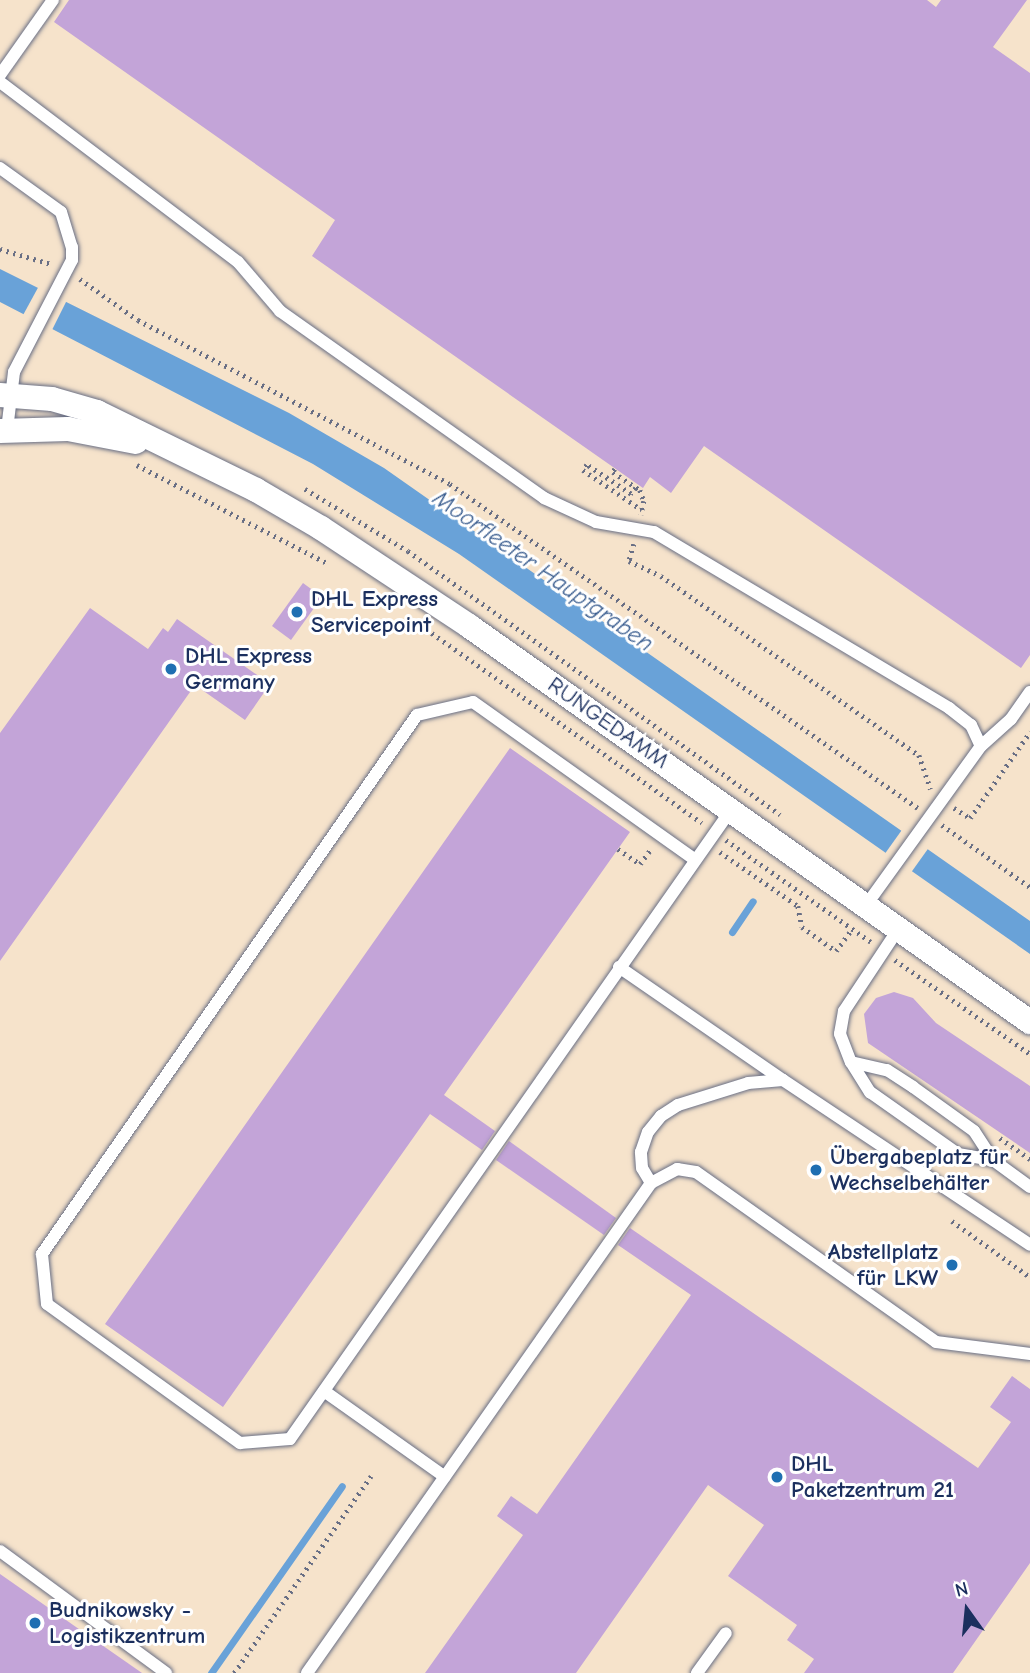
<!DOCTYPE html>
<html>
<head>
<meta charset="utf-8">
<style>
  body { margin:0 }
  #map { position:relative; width:1030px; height:1673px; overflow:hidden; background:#f6e3cb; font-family:"Comic Neue",sans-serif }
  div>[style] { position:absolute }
  .water>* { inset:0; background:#69a2d8 }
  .pier>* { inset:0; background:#f6e3cb }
  .stream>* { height:7px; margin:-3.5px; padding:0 3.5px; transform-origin:3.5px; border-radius:3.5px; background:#69a2d8 }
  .building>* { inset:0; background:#c3a4d8 }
  .path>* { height:4.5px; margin-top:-2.25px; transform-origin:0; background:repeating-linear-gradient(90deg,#686e84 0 2px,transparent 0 7px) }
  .roads { filter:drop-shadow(0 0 2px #686e84) drop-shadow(0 0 2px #686e84) }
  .lane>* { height:12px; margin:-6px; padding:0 6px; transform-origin:6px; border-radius:6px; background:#fff }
  .street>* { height:24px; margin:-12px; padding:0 12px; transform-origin:12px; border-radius:12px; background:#fff }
  .dots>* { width:19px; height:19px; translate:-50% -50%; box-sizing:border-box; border:4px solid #fff; border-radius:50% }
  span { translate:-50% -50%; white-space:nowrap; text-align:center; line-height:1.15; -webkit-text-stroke:6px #fff; paint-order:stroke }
  .poi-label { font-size:23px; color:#1b2f5e; font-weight:700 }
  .left { translate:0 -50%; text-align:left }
  .right { translate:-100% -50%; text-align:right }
  .street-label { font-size:23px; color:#1b2f5e }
  .water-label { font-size:24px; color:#3a5d8f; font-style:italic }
  .north { position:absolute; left:932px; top:1575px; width:70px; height:70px; -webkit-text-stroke:5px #fff; paint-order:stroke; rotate:345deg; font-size:19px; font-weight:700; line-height:28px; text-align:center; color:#1b2f5e }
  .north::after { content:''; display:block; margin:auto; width:24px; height:32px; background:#1b2f5e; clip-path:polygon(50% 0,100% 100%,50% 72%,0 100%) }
</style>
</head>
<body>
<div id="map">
  <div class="water">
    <i style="clip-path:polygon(0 269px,289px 413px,384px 468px,1030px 921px,1030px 954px,459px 554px,313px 464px,0 302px)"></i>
  </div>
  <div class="pier">
    <i style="clip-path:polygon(40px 284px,68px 298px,51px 332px,22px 317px)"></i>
    <i style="clip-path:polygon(904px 827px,930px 846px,910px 874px,884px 855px)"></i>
  </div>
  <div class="stream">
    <i style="left:732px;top:932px;width:37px;rotate:-56deg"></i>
    <i style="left:211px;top:1673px;width:228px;rotate:-55deg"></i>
  </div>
  <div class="building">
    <i style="clip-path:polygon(69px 0,927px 0,936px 7px,941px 0,1027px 0,993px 47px,1030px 73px,1030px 655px,1021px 668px,704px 446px,671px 493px,650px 477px,643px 488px,312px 256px,335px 220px,54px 22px)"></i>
    <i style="clip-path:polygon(303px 583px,322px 597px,291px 640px,272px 626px)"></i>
    <i style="clip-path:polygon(90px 608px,148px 649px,163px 628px,168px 632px,177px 619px,270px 684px,245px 720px,195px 685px,0 961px,0 733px)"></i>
    <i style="clip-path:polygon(510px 748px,630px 832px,444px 1095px,495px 1131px,482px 1150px,430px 1114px,223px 1407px,105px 1324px)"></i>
    <i style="clip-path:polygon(894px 992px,913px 998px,936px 1023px,1030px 1086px,1030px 1153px,868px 1043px,864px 1014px,876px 998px)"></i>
    <i style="clip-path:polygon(509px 1141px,616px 1218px,604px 1235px,496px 1160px)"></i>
    <i style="clip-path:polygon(630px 1228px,978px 1468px,1011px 1422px,990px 1407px,1012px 1376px,1030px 1389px,1030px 1563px,953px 1673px,804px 1673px,814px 1659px,787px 1640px,797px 1625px,728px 1576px,764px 1525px,708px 1485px,576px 1673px,425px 1673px,523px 1535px,497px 1516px,511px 1496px,537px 1514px,691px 1295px,618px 1245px)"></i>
    <i style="clip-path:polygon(0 1574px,142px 1673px,0 1673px)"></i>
  </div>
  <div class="path">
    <i style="left:0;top:249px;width:53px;rotate:16.4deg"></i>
    <i style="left:80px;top:279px;width:71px;rotate:35.3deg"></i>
    <i style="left:138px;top:320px;width:352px;rotate:27.7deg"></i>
    <i style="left:450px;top:484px;width:569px;rotate:34.7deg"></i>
    <i style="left:137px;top:465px;width:216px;rotate:27.3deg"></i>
    <i style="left:615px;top:469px;width:4px;rotate:124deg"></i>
    <i style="left:613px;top:472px;width:32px;rotate:34deg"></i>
    <i style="left:640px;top:490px;width:12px;rotate:70deg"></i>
    <i style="left:644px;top:501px;width:14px;rotate:102deg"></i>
    <i style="left:636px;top:488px;width:8px;rotate:130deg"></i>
    <i style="left:631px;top:494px;width:53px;rotate:-146.6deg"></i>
    <i style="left:587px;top:465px;width:6px;rotate:129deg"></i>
    <i style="left:583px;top:470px;width:71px;rotate:34.1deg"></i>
    <i style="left:305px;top:489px;width:120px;rotate:31deg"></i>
    <i style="left:408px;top:551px;width:456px;rotate:35.3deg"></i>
    <i style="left:634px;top:544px;width:18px;rotate:106deg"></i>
    <i style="left:629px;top:561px;width:35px;rotate:25deg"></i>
    <i style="left:661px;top:576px;width:314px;rotate:34.8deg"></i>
    <i style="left:919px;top:755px;width:36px;rotate:71deg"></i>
    <i style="left:409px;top:617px;width:358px;rotate:35.1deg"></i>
    <i style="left:954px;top:808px;width:19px;rotate:32deg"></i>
    <i style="left:970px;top:818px;width:105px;rotate:-55.1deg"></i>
    <i style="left:942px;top:825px;width:108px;rotate:35.2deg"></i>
    <i style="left:726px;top:840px;width:177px;rotate:35.1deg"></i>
    <i style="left:618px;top:849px;width:27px;rotate:34deg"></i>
    <i style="left:640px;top:864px;width:19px;rotate:-54deg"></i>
    <i style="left:720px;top:852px;width:95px;rotate:34.7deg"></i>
    <i style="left:798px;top:906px;width:21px;rotate:79deg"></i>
    <i style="left:802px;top:927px;width:42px;rotate:35.2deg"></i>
    <i style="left:836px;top:951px;width:27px;rotate:-54deg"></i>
    <i style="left:895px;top:960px;width:165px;rotate:34.8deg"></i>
    <i style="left:1000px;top:1138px;width:37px;rotate:35deg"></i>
    <i style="left:952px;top:1221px;width:96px;rotate:35.7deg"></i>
    <i style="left:234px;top:1673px;width:240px;rotate:-55.2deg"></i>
  </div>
  <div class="roads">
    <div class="lane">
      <i style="left:0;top:75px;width:92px;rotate:-54.8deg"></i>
      <i style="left:0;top:82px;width:298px;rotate:37.1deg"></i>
      <i style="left:238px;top:262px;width:65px;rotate:49.4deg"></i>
      <i style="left:280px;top:311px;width:324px;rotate:35.3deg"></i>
      <i style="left:544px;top:498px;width:57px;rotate:24.8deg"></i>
      <i style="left:596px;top:522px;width:59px;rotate:9.8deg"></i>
      <i style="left:654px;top:532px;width:344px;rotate:30.8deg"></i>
      <i style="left:949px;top:708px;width:28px;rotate:38deg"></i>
      <i style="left:971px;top:725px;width:23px;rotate:65deg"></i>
      <i style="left:0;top:168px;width:75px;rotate:35.8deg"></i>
      <i style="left:61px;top:212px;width:37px;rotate:73deg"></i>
      <i style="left:72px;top:247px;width:13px;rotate:90deg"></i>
      <i style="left:72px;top:260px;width:126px;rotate:117.4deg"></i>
      <i style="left:14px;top:372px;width:58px;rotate:96.9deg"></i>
      <i style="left:694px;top:859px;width:271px;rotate:-144.6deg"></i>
      <i style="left:473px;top:702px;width:57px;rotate:166.9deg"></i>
      <i style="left:417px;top:715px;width:657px;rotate:124.83deg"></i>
      <i style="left:42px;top:1254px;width:50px;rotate:84.3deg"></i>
      <i style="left:47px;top:1304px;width:238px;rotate:35.8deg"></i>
      <i style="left:240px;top:1443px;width:50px;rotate:-4.6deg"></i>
      <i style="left:290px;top:1439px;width:768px;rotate:-54.97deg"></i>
      <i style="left:867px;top:904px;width:195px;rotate:-54.2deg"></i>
      <i style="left:981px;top:746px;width:40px;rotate:-42deg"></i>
      <i style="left:1011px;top:719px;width:33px;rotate:-55deg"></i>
      <i style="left:899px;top:928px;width:100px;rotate:123.5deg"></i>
      <i style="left:844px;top:1011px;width:23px;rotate:100deg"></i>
      <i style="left:840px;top:1034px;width:30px;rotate:69deg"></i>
      <i style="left:851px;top:1062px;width:36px;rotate:58deg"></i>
      <i style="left:870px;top:1092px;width:108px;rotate:35.2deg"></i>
      <i style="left:958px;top:1154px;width:36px;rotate:10deg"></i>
      <i style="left:619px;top:967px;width:199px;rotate:34.6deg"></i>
      <i style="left:851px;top:1062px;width:37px;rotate:13deg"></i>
      <i style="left:887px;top:1070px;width:31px;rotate:33deg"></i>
      <i style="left:913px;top:1087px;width:75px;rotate:35.8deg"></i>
      <i style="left:974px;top:1131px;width:35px;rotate:57deg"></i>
      <i style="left:993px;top:1160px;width:46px;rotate:36.1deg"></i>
      <i style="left:651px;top:1183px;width:17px;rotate:-121deg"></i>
      <i style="left:642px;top:1168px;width:16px;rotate:-94deg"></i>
      <i style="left:641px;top:1152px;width:21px;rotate:-71deg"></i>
      <i style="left:648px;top:1132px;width:21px;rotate:-51deg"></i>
      <i style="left:661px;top:1116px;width:20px;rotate:-33deg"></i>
      <i style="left:678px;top:1105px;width:73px;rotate:-17.4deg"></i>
      <i style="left:748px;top:1083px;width:35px;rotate:-5deg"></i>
      <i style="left:783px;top:1080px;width:297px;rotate:33.7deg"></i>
      <i style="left:324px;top:1391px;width:148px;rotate:35.4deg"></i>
      <i style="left:0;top:1551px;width:206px;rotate:36.3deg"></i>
      <i style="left:307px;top:1673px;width:599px;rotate:-54.93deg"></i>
      <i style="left:651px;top:1183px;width:30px;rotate:-28deg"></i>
      <i style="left:677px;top:1169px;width:19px;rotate:9deg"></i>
      <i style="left:696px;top:1172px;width:294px;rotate:35.3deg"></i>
      <i style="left:936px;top:1342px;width:95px;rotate:7.3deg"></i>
      <i style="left:697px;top:1673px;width:49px;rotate:-54.1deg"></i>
    </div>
    <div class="street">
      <i style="left:0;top:395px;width:52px;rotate:4.4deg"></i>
      <i style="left:52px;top:399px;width:47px;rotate:16.1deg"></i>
      <i style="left:97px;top:412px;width:177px;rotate:26.1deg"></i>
      <i style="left:256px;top:490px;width:75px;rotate:30.3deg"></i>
      <i style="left:321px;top:528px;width:178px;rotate:33.5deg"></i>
      <i style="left:469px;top:626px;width:687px;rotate:35.22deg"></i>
      <i style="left:0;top:431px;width:68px;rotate:-1.7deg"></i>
      <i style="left:68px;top:429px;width:69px;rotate:10.8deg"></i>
    </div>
  </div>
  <div class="dots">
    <i style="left:297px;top:612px;background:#1f6fb2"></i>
    <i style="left:171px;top:669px;background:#1f6fb2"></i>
    <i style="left:816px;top:1170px;background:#1f6fb2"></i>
    <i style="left:952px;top:1265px;background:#1f6fb2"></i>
    <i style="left:777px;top:1477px;background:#1f6fb2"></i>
    <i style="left:35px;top:1623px;background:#1f6fb2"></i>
  </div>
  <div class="poi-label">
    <span class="left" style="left:311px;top:612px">DHL Express<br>Servicepoint</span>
    <span class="left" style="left:185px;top:669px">DHL Express<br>Germany</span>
    <span class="left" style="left:830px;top:1170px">Übergabeplatz für<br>Wechselbehälter</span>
    <span class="right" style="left:938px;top:1265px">Abstellplatz<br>für LKW</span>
    <span class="left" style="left:791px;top:1477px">DHL<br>Paketzentrum 21</span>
    <span class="left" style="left:49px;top:1623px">Budnikowsky -<br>Logistikzentrum</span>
  </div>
  <div class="street-label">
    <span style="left:608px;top:723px;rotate:35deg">RUNGEDAMM</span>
  </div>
  <div class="water-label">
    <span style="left:543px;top:571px;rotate:35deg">Moorfleeter Hauptgraben</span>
  </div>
  <div class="north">N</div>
</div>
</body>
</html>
